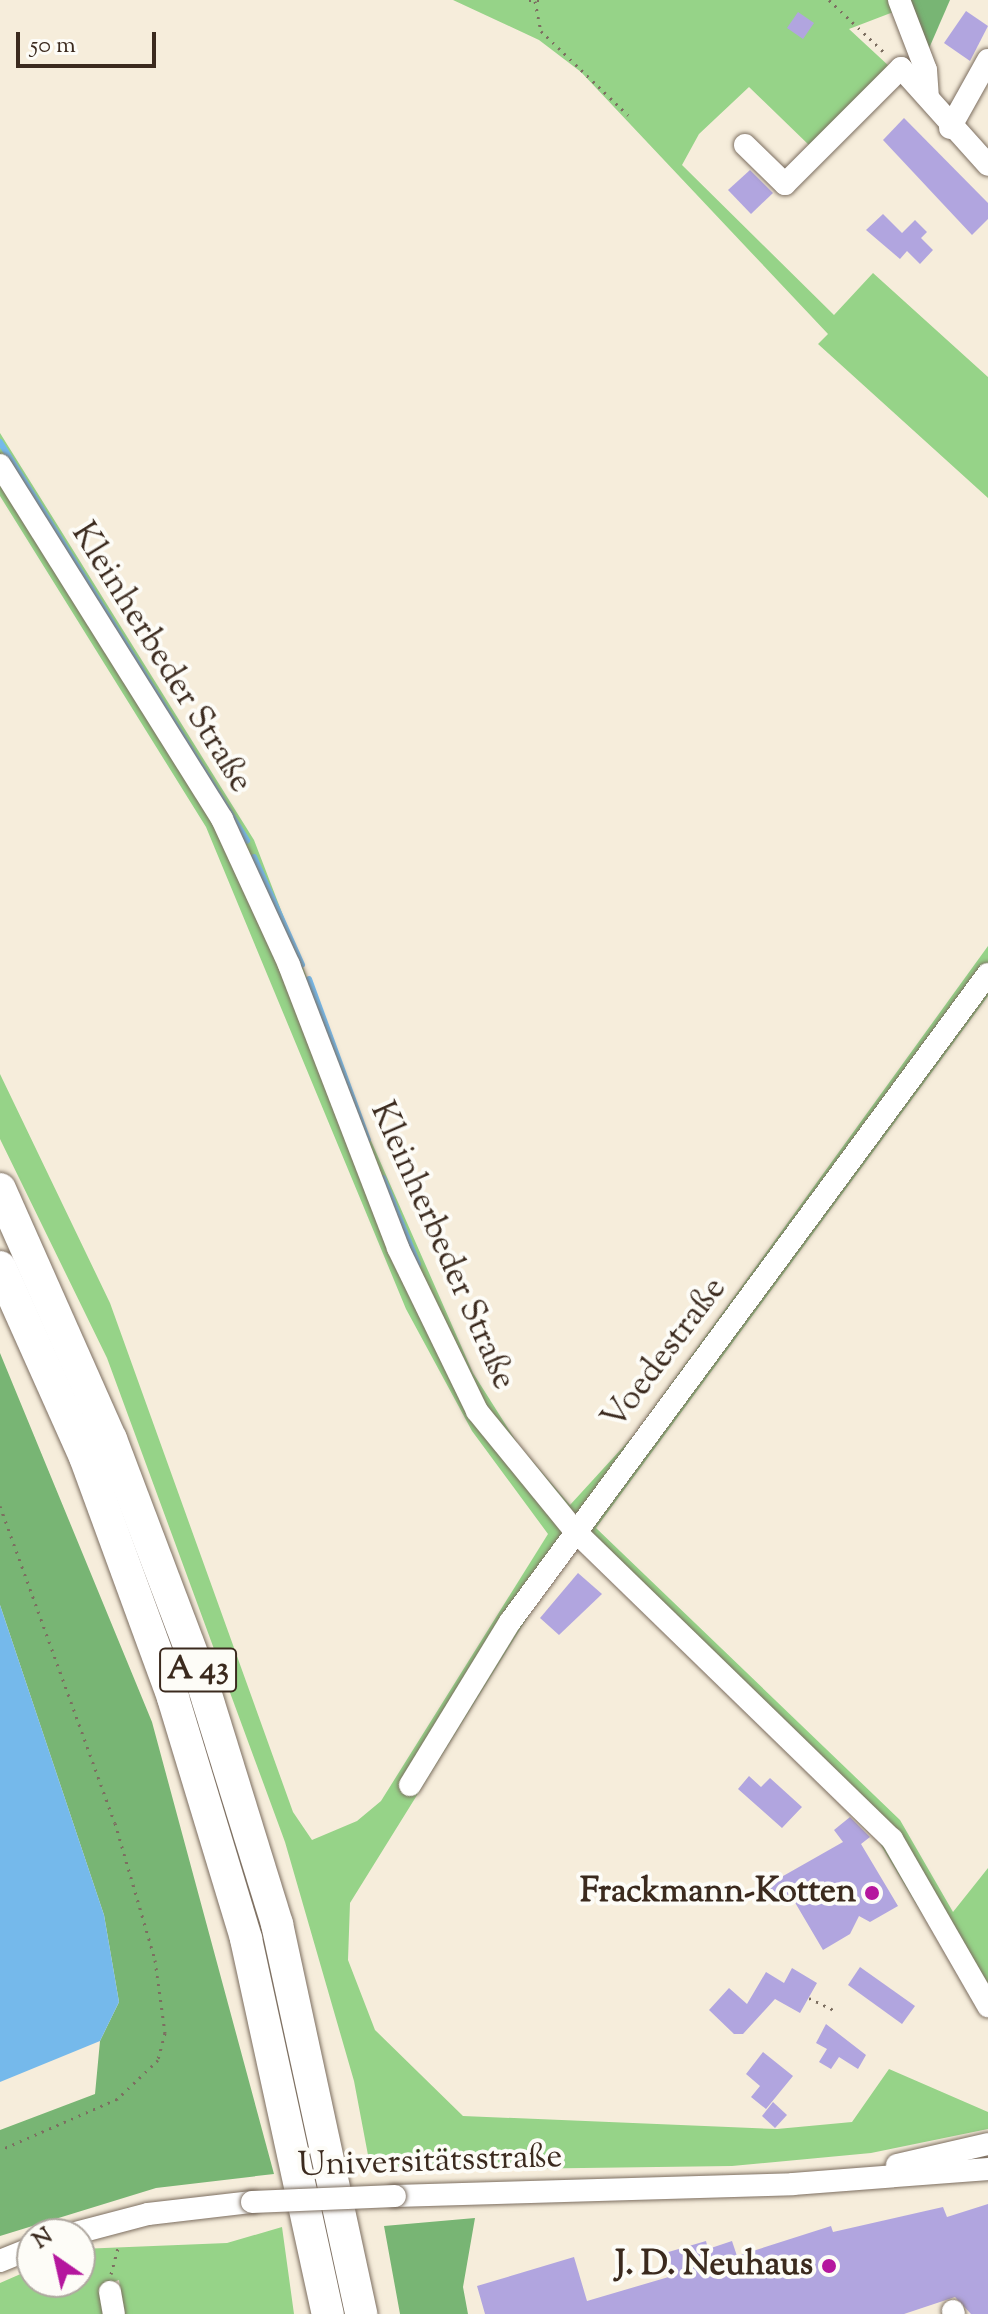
<!DOCTYPE html>
<html>
<head>
<meta charset="utf-8">
<style>
  body { margin:0 }
  #map { position:relative; width:988px; height:2314px; overflow:hidden; background:#f6eddb; font-family:"Sorts Mill Goudy",serif }
  div>[style] { position:absolute }
  .green>* { inset:0; background:#96d388 }
  .forest>* { inset:0; background:#78b574 }
  .water>* { inset:0; background:#75b9eb }
  .stream>* { height:6px; margin:-3px; padding:0 3px; transform-origin:3px; border-radius:3px; background:#75b9eb }
  .building>* { inset:0; background:#b1a5df }
  .path>* { height:3px; margin-top:-1.5px; transform-origin:0; background:repeating-linear-gradient(90deg,#7c6e60 0 2px,transparent 0 8px) }
  .roads { filter:drop-shadow(0 0 2px #7c6e60) drop-shadow(0 0 2px #7c6e60) }
  .minor>* { height:22px; margin:-11px; padding:0 11px; transform-origin:11px; border-radius:11px; background:#fff }
  .highway>* { height:32px; margin:-16px; padding:0 16px; transform-origin:16px; border-radius:16px; background:#fff }
  .bridges { filter:drop-shadow(0 0 2px #7c6e60) drop-shadow(0 0 2px #7c6e60) }
  .minor-bridge>* { height:22px; margin:-11px; padding:0 11px; transform-origin:11px; border-radius:11px; background:#fff }
  .dots>* { width:22px; height:22px; translate:-50% -50%; box-sizing:border-box; border:4px solid #fdfcf7; border-radius:50% }
  span { translate:-50% -50%; white-space:nowrap; text-align:center; line-height:1.15; -webkit-text-stroke:8px #fdfcf7; paint-order:stroke }
  .shield-label span { padding:2px 6px; background:#fdfcf7; border:2px solid; border-radius:6px; -webkit-text-stroke-width:0 }
  .shield-label { font-size:32px; color:#3b2a1e; font-weight:700 }
  .street-label { font-size:34px; color:#3b2a1e }
  .poi-label { font-size:34px; color:#3b2a1e; font-weight:700 }
  .right { translate:-100% -50%; text-align:right }
  .north { position:absolute; left:16px; top:2218px; width:80px; height:80px; box-sizing:border-box; background:#fdfcf7; border:2px solid #afa8a0; border-radius:50%; rotate:326deg; font-size:22px; font-weight:700; line-height:32px; text-align:center; color:#3b2a1e }
  .north::after { content:''; display:block; margin:auto; width:28px; height:36px; background:#b5179e; clip-path:polygon(50% 0,100% 100%,50% 72%,0 100%) }
  .scale { position:absolute; left:16px; top:32px; width:140px; height:36px; box-sizing:border-box; border:4px solid #3b2a1e; border-top:0; padding-left:10px; font-size:24px; line-height:28px; white-space:nowrap; color:#3b2a1e; -webkit-text-stroke:6px #fdfcf7; paint-order:stroke }
</style>
</head>
<body>
<div id="map">
  <div class="green">
    <i style="clip-path:polygon(453px 0,907px 0,909px 6px,849px 29px,890px 67px,812px 148px,749px 87px,699px 134px,682px 165px,834px 315px,873px 273px,988px 377px,988px 498px,818px 344px,828px 334px,581px 72px,539px 40px)"></i>
    <i style="clip-path:polygon(0 433px,254px 840px,361px 1118px,473px 1373px,518px 1444px,570px 1505px,634px 1435px,988px 946px,988px 996px,596px 1528px,900px 1820px,953px 1912px,988px 1868px,988px 1983px,940px 1911px,924px 1917px,870px 1827px,573px 1544px,350px 1903px,348px 1960px,375px 2030px,463px 2116px,777px 2129px,852px 2122px,889px 2069px,988px 2112px,988px 2129px,871px 2153px,732px 2166px,371px 2171px,354px 2081px,285px 1842px,107px 1358px,0 1139px,0 1074px,110px 1303px,293px 1812px,312px 1840px,357px 1821px,381px 1801px,548px 1534px,472px 1431px,406px 1309px,206px 827px,0 496px)"></i>
    <i style="clip-path:polygon(282px 2227px,294px 2314px,124px 2314px,119px 2280px,99px 2287px,103px 2314px,0 2314px,0 2283px,32px 2269px,32px 2282px,80px 2282px,80px 2249px,227px 2243px)"></i>
  </div>
  <div class="forest">
    <i style="clip-path:polygon(907px 0,950px 0,927px 53px)"></i>
    <i style="clip-path:polygon(0 1353px,152px 1722px,274px 2174px,156px 2188px,0 2236px,0 2130px,95px 2094px,100px 2041px,119px 2002px,104px 1915px,0 1605px)"></i>
    <i style="clip-path:polygon(475px 2218px,463px 2287px,468px 2314px,400px 2314px,384px 2226px)"></i>
  </div>
  <div class="water">
    <i style="clip-path:polygon(0 1605px,104px 1915px,119px 2002px,100px 2041px,0 2082px)"></i>
  </div>
  <div class="stream">
    <i style="left:0;top:442px;width:469px;rotate:58.2deg"></i>
    <i style="left:254px;top:857px;width:118px;rotate:66deg"></i>
    <i style="left:309px;top:979px;width:171px;rotate:69.9deg"></i>
    <i style="left:383px;top:1178px;width:93px;rotate:67.9deg"></i>
  </div>
  <div class="building">
    <i style="clip-path:polygon(966px 11px,988px 26px,970px 61px,944px 43px)"></i>
    <i style="clip-path:polygon(798px 12px,814px 23px,803px 39px,787px 28px)"></i>
    <i style="clip-path:polygon(904px 118px,988px 203px,988px 219px,972px 235px,883px 140px)"></i>
    <i style="clip-path:polygon(750px 170px,773px 193px,751px 214px,728px 190px)"></i>
    <i style="clip-path:polygon(883px 214px,902px 233px,915px 220px,927px 232px,921px 238px,933px 250px,920px 264px,907px 251px,900px 259px,866px 230px)"></i>
    <i style="clip-path:polygon(578px 1573px,602px 1594px,559px 1635px,540px 1618px)"></i>
    <i style="clip-path:polygon(749px 1776px,761px 1787px,770px 1778px,802px 1807px,782px 1828px,738px 1789px)"></i>
    <i style="clip-path:polygon(850px 1817px,870px 1837px,861px 1844px,898px 1906px,870px 1922px,859px 1916px,850px 1934px,823px 1950px,790px 1894px,772px 1905px,762px 1888px,843px 1842px,834px 1830px)"></i>
    <i style="clip-path:polygon(860px 1967px,915px 2006px,902px 2024px,848px 1985px)"></i>
    <i style="clip-path:polygon(792px 1968px,817px 1983px,800px 2013px,775px 1999px,743px 2034px,734px 2034px,709px 2010px,729px 1988px,747px 2004px,766px 1972px,784px 1983px)"></i>
    <i style="clip-path:polygon(826px 2024px,866px 2055px,858px 2069px,839px 2057px,831px 2069px,819px 2062px,827px 2049px,816px 2043px)"></i>
    <i style="clip-path:polygon(763px 2052px,793px 2076px,766px 2109px,751px 2097px,760px 2086px,746px 2074px)"></i>
    <i style="clip-path:polygon(773px 2102px,787px 2115px,775px 2128px,762px 2116px)"></i>
    <i style="clip-path:polygon(988px 2204px,988px 2314px,971px 2314px,955px 2297px,904px 2314px,485px 2314px,477px 2286px,574px 2257px,587px 2301px,672px 2276px,665px 2253px,706px 2241px,708px 2249px,732px 2241px,737px 2256px,831px 2226px,833px 2232px,943px 2207px,947px 2217px)"></i>
  </div>
  <div class="path">
    <i style="left:529px;top:0;width:10px"></i>
    <i style="left:829px;top:0;width:79px;rotate:43.5deg"></i>
    <i style="left:535px;top:1px;width:31px;rotate:79deg"></i>
    <i style="left:541px;top:31px;width:121px;rotate:44deg"></i>
    <i style="left:0;top:1506px;width:337px;rotate:70.1deg"></i>
    <i style="left:115px;top:1823px;width:143px;rotate:73.7deg"></i>
    <i style="left:155px;top:1960px;width:74px;rotate:82.2deg"></i>
    <i style="left:165px;top:2033px;width:28px;rotate:105deg"></i>
    <i style="left:158px;top:2060px;width:57px;rotate:136.4deg"></i>
    <i style="left:117px;top:2099px;width:128px;rotate:156.4deg"></i>
    <i style="left:809px;top:1998px;width:28px;rotate:26deg"></i>
    <i style="left:38px;top:2228px;width:17px;rotate:-17deg"></i>
    <i style="left:111px;top:2274px;width:31px;rotate:-75deg"></i>
  </div>
  <div class="roads">
    <div class="minor">
      <i style="left:899px;top:0;width:75px;rotate:68.9deg"></i>
      <i style="left:926px;top:70px;width:26px;rotate:86deg"></i>
      <i style="left:950px;top:128px;width:78px;rotate:-60.8deg"></i>
      <i style="left:745px;top:145px;width:56px;rotate:44.3deg"></i>
      <i style="left:785px;top:184px;width:164px;rotate:-45deg"></i>
      <i style="left:901px;top:68px;width:130px;rotate:48.1deg"></i>
      <i style="left:0;top:465px;width:418px;rotate:57.9deg"></i>
      <i style="left:222px;top:819px;width:161px;rotate:65.3deg"></i>
      <i style="left:289px;top:965px;width:303px;rotate:68.9deg"></i>
      <i style="left:398px;top:1248px;width:181px;rotate:64.1deg"></i>
      <i style="left:477px;top:1411px;width:155px;rotate:50.8deg"></i>
      <i style="left:575px;top:1531px;width:442px;rotate:44.2deg"></i>
      <i style="left:892px;top:1839px;width:193px;rotate:60.1deg"></i>
      <i style="left:410px;top:1785px;width:191px;rotate:-58.5deg"></i>
      <i style="left:510px;top:1622px;width:805px;rotate:-53.59deg"></i>
      <i style="left:897px;top:2165px;width:93px;rotate:-13deg"></i>
      <i style="left:395px;top:2196px;width:398px;rotate:-1.7deg"></i>
      <i style="left:793px;top:2184px;width:196px;rotate:-4.4deg"></i>
      <i style="left:72px;top:2234px;width:79px;rotate:-14.7deg"></i>
      <i style="left:148px;top:2214px;width:105px;rotate:-6.6deg"></i>
      <i style="left:0;top:2261px;width:35px;rotate:-22deg"></i>
      <i style="left:110px;top:2292px;width:22px;rotate:80deg"></i>
      <i style="left:953px;top:2311px;width:3px;rotate:72deg"></i>
    </div>
    <div class="highway">
      <i style="left:0;top:1189px;width:274px;rotate:66.1deg"></i>
      <i style="left:111px;top:1439px;width:252px;rotate:69.3deg"></i>
      <i style="left:200px;top:1675px;width:261px;rotate:72.8deg"></i>
      <i style="left:277px;top:1924px;width:399px;rotate:77.8deg"></i>
      <i style="left:0;top:1267px;width:208px;rotate:65.9deg"></i>
      <i style="left:85px;top:1457px;width:257px;rotate:69.9deg"></i>
      <i style="left:173px;top:1698px;width:252px;rotate:73.1deg"></i>
      <i style="left:246px;top:1939px;width:384px;rotate:77.7deg"></i>
    </div>
  </div>
  <div class="bridges">
    <div class="minor-bridge">
      <i style="left:252px;top:2202px;width:143px;rotate:-2.4deg"></i>
    </div>
  </div>
  <div class="dots">
    <i style="left:872px;top:1893px;background:#b5179e"></i>
    <i style="left:829px;top:2266px;background:#b5179e"></i>
  </div>
  <div class="shield-label">
    <span style="left:198px;top:1670px">A 43</span>
  </div>
  <div class="street-label">
    <span style="left:161px;top:658px;rotate:58deg">Kleinherbeder Straße</span>
    <span style="left:442px;top:1246px;rotate:66deg">Kleinherbeder Straße</span>
    <span style="left:665px;top:1354px;rotate:-53deg">Voedestraße</span>
    <span style="left:430px;top:2162px;rotate:-2deg">Universitätsstraße</span>
  </div>
  <div class="poi-label">
    <span class="right" style="left:856px;top:1893px">Frackmann-Kotten</span>
    <span class="right" style="left:813px;top:2266px">J. D. Neuhaus</span>
  </div>
  <div class="north">N</div>
  <div class="scale">50 m</div>
</div>
</body>
</html>
